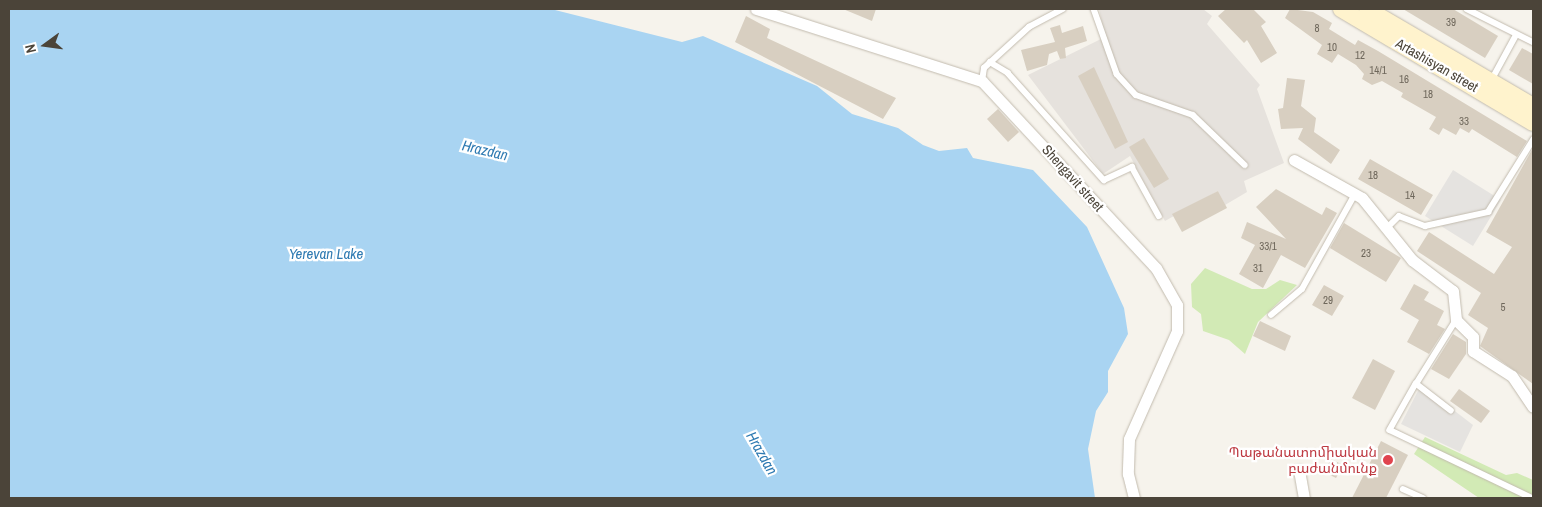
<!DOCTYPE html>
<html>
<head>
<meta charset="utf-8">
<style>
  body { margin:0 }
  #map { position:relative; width:1542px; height:507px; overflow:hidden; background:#f6f3ec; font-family:"Archivo Narrow","Noto Sans Armenian",sans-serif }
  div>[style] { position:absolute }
  .industrial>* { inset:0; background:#e6e2dd }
  .green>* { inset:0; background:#d2eab5 }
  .parking>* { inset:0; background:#e5e3e0 }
  .water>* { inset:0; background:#a9d4f2 }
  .building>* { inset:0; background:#d8cfc1 }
  .roads { filter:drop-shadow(0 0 1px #c2bbae) drop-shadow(0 0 1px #c2bbae) }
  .lane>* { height:5.5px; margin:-2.75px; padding:0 2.75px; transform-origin:2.75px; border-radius:2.75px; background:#fff }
  .street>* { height:11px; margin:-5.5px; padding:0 5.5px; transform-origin:5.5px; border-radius:5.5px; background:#fff }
  .secondary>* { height:16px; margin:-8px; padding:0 8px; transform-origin:8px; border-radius:8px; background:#fff3cd }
  .dots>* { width:14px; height:14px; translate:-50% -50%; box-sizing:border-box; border:2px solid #fff; border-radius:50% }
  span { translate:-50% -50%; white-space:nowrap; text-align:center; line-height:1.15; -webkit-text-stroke:4.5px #fff; paint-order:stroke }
  .number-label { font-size:11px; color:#6e675b }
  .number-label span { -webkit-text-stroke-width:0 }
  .street-label { font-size:14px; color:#4b4439 }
  .health-label { font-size:14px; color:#be3a42 }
  .right { translate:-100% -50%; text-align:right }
  .water-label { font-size:15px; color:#2e7ab2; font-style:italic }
  .frame { position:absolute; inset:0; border:10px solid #4b4439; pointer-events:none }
  .north { position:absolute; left:20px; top:20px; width:50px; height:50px; -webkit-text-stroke:4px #fff; paint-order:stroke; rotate:256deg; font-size:14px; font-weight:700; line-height:20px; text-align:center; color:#4b4439 }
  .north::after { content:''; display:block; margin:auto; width:18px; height:22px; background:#4b4439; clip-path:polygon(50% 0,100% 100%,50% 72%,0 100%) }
</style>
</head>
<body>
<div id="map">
  <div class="industrial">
    <i style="clip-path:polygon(1099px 9px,1203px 9px,1212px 16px,1207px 24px,1260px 85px,1257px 89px,1284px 163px,1244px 181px,1247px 192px,1225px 205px,1218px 191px,1165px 221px,1130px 156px,1103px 174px,1028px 75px,1105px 37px)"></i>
  </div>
  <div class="green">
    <i style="clip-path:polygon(1205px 268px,1252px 289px,1266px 289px,1280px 280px,1297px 285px,1258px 322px,1245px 354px,1229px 340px,1203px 331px,1201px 314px,1192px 307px,1191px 284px)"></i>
    <i style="clip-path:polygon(1425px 437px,1506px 475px,1517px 473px,1533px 480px,1533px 498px,1479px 498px,1414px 454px)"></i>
  </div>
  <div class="parking">
    <i style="clip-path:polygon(1453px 170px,1501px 200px,1473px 246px,1425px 216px)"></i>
    <i style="clip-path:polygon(1421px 385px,1473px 425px,1460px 452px,1401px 424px)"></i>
  </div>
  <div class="water">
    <i style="clip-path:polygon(9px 9px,551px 9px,682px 42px,703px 36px,817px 86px,852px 114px,898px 128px,923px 145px,939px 151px,967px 148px,973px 158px,1033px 170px,1087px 227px,1124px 308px,1128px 334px,1108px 371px,1108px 392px,1096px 411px,1088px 449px,1095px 498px,9px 498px)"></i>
  </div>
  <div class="building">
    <i style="clip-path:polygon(843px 9px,876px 9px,872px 21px)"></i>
    <i style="clip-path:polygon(1226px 9px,1253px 9px,1266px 22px,1261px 26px,1277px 53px,1261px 63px,1247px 40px,1244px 43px,1218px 16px)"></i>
    <i style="clip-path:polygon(1290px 9px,1313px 12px,1332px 23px,1329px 29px,1355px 45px,1358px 40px,1378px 51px,1527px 141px,1517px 157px,1472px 129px,1469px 133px,1460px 128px,1456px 135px,1443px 128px,1439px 135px,1429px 129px,1436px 117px,1401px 97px,1403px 93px,1382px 81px,1372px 85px,1362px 79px,1364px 74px,1356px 65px,1338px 54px,1332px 63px,1317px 54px,1322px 45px,1285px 18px)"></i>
    <i style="clip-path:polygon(1403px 9px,1453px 9px,1498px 36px,1485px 58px)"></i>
    <i style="clip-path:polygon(746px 16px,770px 29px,767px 38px,896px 98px,883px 119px,735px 42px)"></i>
    <i style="clip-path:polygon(1060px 25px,1062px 33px,1083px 26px,1087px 41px,1065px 48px,1066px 58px,1060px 59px,1057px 51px,1049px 54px,1047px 65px,1027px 71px,1021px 50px,1055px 42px,1050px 28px)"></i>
    <i style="clip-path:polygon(1522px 48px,1533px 54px,1533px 84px,1509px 70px)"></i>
    <i style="clip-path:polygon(1094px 67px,1128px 142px,1115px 149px,1078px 76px)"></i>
    <i style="clip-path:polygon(1287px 78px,1305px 80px,1301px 106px,1316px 118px,1314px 132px,1340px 150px,1331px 164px,1298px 139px,1303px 128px,1281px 129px,1278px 109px,1283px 108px)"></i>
    <i style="clip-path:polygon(998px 109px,1019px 132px,1008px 142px,987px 119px)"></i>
    <i style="clip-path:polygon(1144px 138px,1169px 179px,1154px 188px,1129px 147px)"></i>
    <i style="clip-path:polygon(1533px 148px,1533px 384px,1480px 346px,1488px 328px,1468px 315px,1481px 293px,1417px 251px,1429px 232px,1494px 274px,1512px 247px,1486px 232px)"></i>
    <i style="clip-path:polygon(1370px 159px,1433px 195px,1421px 215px,1358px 179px)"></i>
    <i style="clip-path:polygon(1276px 189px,1322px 215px,1326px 207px,1337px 213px,1305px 268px,1281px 255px,1263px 288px,1239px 274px,1255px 245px,1241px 238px,1247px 222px,1286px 239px,1256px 207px)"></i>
    <i style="clip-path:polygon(1218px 191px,1227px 208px,1182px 232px,1172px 214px)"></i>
    <i style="clip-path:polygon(1344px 223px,1401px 258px,1386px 282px,1330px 248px)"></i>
    <i style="clip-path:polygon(1414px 284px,1429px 292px,1424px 300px,1444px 311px,1437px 325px,1445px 329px,1429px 354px,1407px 342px,1419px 320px,1400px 309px)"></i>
    <i style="clip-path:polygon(1324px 285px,1344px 296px,1332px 316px,1312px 305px)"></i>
    <i style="clip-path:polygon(1260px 321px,1291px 336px,1285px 351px,1253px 336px)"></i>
    <i style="clip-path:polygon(1453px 334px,1466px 342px,1466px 354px,1449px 379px,1431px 369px)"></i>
    <i style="clip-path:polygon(1373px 359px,1395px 371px,1375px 410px,1352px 398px)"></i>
    <i style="clip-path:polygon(1459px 389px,1490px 411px,1481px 423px,1450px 401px)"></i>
    <i style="clip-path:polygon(1381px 441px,1408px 455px,1386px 498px,1352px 498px)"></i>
    <i style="clip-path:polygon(1331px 459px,1343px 465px,1336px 478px,1324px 472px)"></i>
  </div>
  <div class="roads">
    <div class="lane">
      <i style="left:1094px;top:9px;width:69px;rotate:70.5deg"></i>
      <i style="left:1117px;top:74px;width:28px;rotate:48deg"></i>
      <i style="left:1136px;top:95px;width:60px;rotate:19.3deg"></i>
      <i style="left:1193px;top:115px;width:72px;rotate:43.9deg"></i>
      <i style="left:1467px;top:9px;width:74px;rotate:26.6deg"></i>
      <i style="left:990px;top:62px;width:21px;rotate:31deg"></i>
      <i style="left:1008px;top:73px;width:144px;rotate:48.1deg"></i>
      <i style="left:1104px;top:180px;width:31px;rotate:-25deg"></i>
      <i style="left:1132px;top:167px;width:56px;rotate:61.1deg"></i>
      <i style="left:982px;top:81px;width:13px;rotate:-81deg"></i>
      <i style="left:984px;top:68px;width:61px;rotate:-42.3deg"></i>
      <i style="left:1029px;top:27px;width:38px;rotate:-28deg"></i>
      <i style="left:1491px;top:81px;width:50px;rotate:-61.4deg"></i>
      <i style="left:1386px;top:229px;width:18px;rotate:-45deg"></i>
      <i style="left:1399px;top:216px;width:28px;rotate:21deg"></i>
      <i style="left:1425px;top:226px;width:65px;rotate:-12.5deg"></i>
      <i style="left:1488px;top:212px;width:85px;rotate:-58deg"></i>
      <i style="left:1271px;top:315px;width:40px;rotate:-40deg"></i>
      <i style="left:1302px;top:289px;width:109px;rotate:-60.8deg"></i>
      <i style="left:1416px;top:384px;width:53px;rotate:119.5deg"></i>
      <i style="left:1390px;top:430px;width:157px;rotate:25.6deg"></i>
      <i style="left:1451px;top:411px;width:44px;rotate:-142.4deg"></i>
      <i style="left:1416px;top:384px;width:75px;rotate:-58deg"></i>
      <i style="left:1403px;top:489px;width:22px;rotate:24deg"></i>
    </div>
    <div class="street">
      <i style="left:756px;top:9px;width:237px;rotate:17.7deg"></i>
      <i style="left:982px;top:81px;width:255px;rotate:47.1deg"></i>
      <i style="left:1156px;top:268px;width:43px;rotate:60.4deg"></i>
      <i style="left:1177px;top:305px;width:26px;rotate:90deg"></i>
      <i style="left:1177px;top:331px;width:118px;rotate:114deg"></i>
      <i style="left:1129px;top:439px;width:35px;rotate:92deg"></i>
      <i style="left:1128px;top:474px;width:25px;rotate:76deg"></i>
      <i style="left:1294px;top:160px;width:78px;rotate:29.2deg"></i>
      <i style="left:1362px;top:198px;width:80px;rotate:51.1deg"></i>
      <i style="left:1412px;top:260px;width:51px;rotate:37.1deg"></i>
      <i style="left:1453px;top:291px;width:29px;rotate:84deg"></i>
      <i style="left:1456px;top:320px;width:24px;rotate:45deg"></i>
      <i style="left:1473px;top:337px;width:14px;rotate:90deg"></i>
      <i style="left:1473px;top:351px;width:46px;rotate:32.7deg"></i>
      <i style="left:1512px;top:376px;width:37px;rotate:56deg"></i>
      <i style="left:1299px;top:470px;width:28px;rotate:80deg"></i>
    </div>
    <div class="secondary">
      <i style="left:1341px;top:9px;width:223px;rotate:30.7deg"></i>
      <i style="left:1367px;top:9px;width:192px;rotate:30.3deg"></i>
    </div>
  </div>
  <div class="dots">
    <i style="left:1388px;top:460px;background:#e0444e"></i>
  </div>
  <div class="number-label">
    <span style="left:1451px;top:22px">39</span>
    <span style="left:1317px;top:28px">8</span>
    <span style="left:1332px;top:47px">10</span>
    <span style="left:1360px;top:55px">12</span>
    <span style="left:1378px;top:70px">14/1</span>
    <span style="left:1404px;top:79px">16</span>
    <span style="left:1428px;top:94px">18</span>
    <span style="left:1464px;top:121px">33</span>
    <span style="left:1373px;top:175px">18</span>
    <span style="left:1410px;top:195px">14</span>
    <span style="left:1268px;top:246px">33/1</span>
    <span style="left:1366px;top:253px">23</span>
    <span style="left:1258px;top:268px">31</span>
    <span style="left:1328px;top:300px">29</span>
    <span style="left:1503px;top:307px">5</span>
  </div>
  <div class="street-label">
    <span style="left:1437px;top:65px;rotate:30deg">Artashisyan street</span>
    <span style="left:1073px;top:178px;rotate:48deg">Shengavit street</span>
  </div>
  <div class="health-label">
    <span class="right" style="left:1377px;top:460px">Պաթանատոմիական<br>բաժանմունք</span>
  </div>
  <div class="water-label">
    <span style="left:485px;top:150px;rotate:13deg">Hrazdan</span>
    <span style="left:326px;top:254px">Yerevan Lake</span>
    <span style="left:762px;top:453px;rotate:60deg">Hrazdan</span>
  </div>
  <div class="frame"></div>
  <div class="north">N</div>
</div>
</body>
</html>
